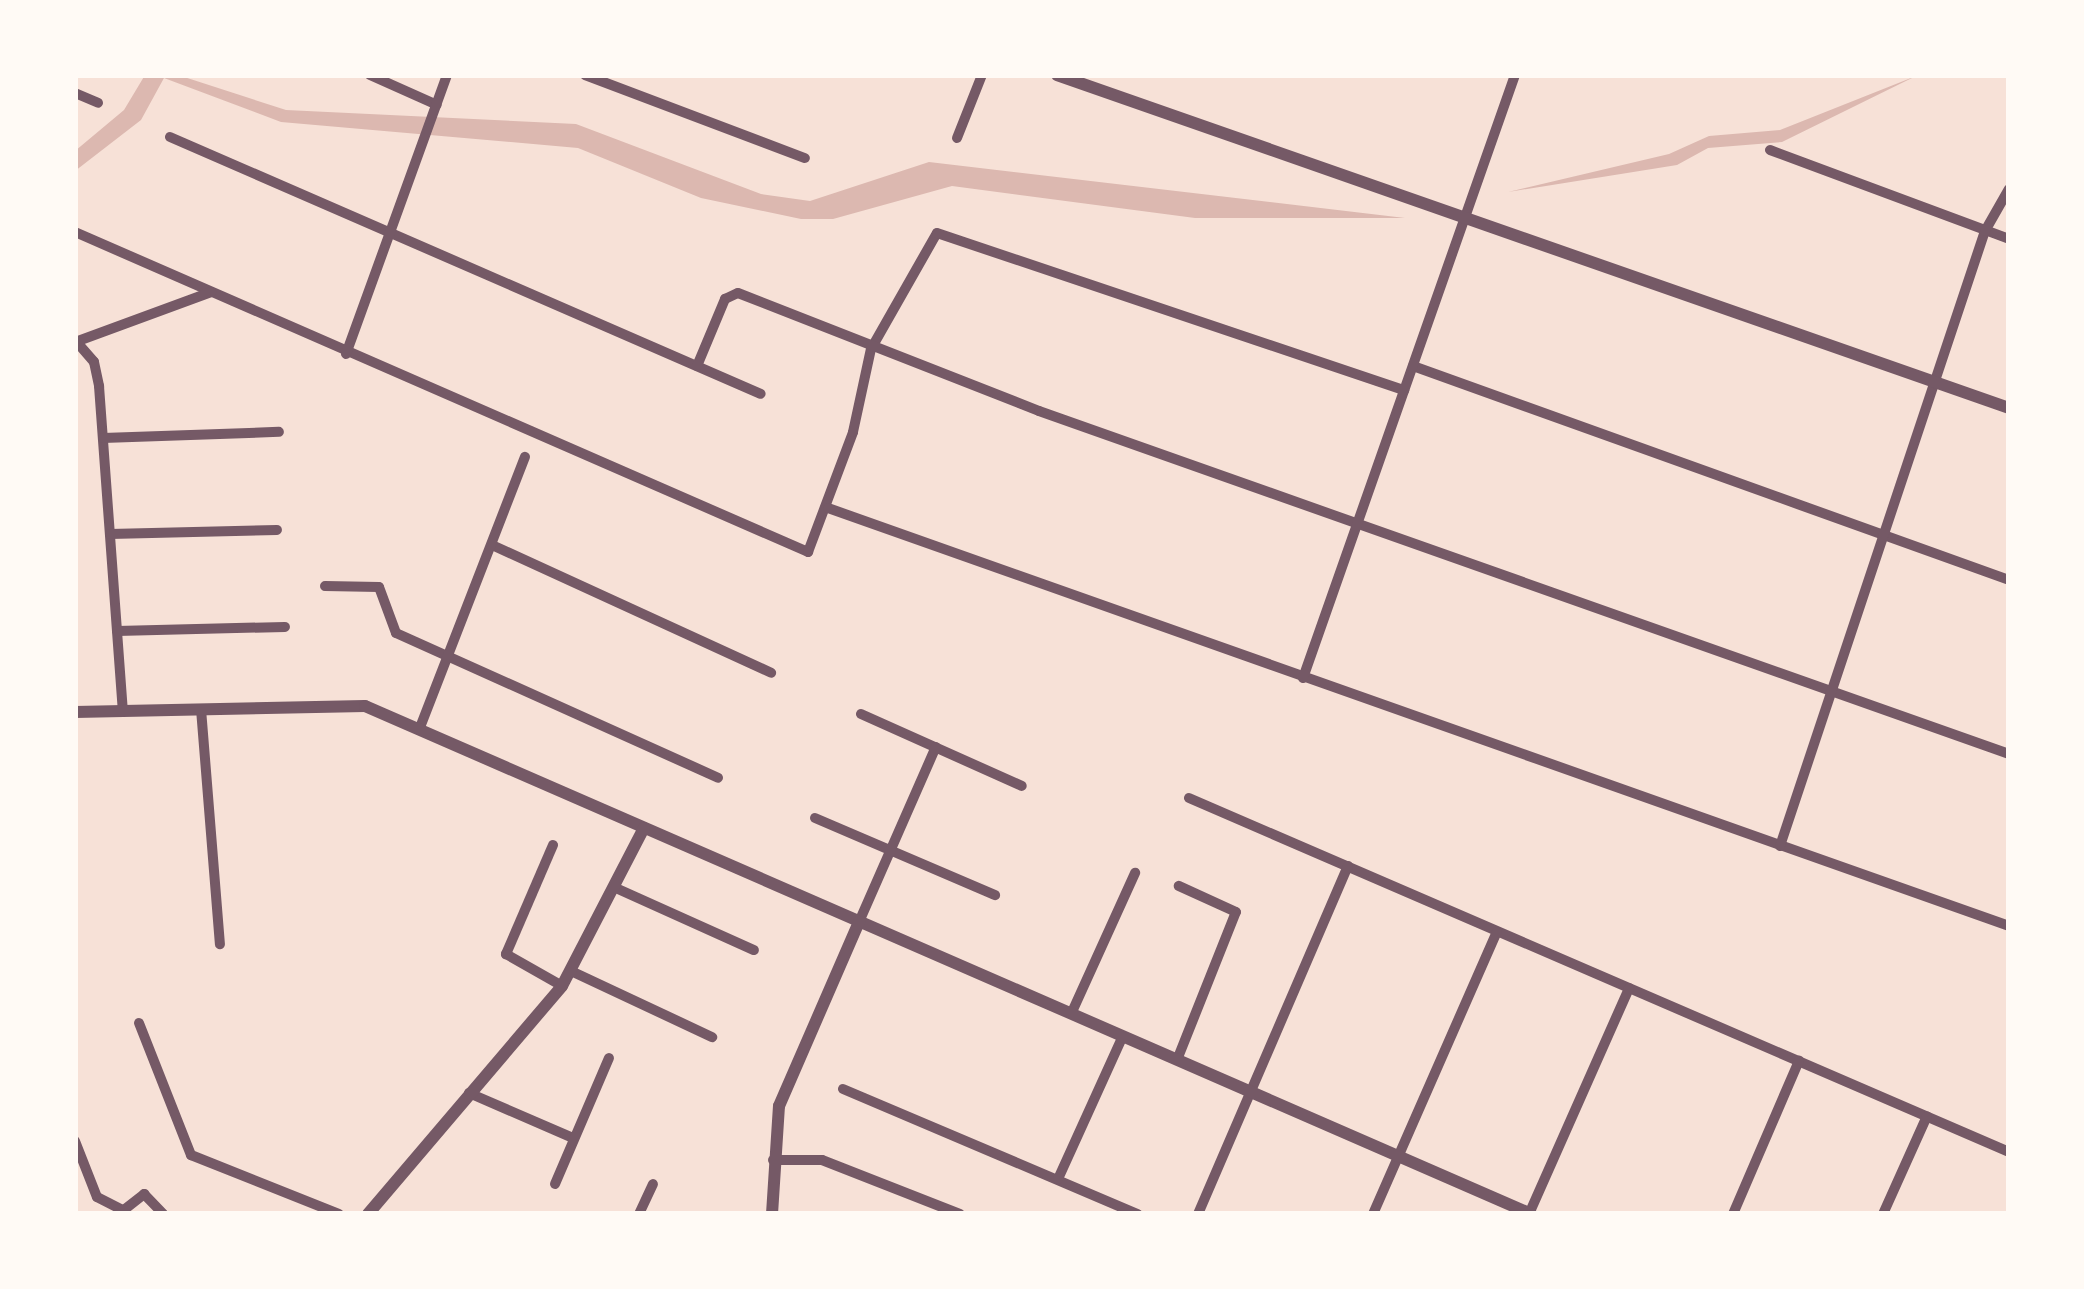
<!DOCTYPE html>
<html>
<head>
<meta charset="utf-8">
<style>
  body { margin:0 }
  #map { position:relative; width:2084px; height:1289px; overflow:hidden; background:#f7e1d7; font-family:Arial,sans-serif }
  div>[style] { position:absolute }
  .water>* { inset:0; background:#dcb8b0 }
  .minor>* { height:10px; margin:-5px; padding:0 5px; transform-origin:5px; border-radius:5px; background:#755966 }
  .tertiary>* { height:12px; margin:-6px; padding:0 6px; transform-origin:6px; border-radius:6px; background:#755966 }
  span { translate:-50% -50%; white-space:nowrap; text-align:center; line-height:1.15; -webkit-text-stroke:10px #fffaf5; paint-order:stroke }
  .frame { position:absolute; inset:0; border:78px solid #fffaf5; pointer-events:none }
</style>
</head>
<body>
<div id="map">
  <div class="water">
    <i style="clip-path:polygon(145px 75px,178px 75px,286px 110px,576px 124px,761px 194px,810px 201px,929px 162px,1405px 218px,1195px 218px,952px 186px,833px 219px,801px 219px,701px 198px,578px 148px,281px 122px,164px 78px,141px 120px,75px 171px,75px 151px,124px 110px)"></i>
    <i style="clip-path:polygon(1916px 76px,1782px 142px,1708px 148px,1677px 165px,1508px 192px,1669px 154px,1709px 136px,1780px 130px)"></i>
  </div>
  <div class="minor">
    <i style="left:370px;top:75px;width:73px;rotate:24.1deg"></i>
    <i style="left:585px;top:75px;width:235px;rotate:20.7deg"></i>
    <i style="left:75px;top:93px;width:25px;rotate:23deg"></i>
    <i style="left:170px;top:137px;width:644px;rotate:23.5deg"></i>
    <i style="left:957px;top:138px;width:68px;rotate:-68.4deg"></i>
    <i style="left:1770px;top:150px;width:255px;rotate:20.4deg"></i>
    <i style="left:75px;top:232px;width:800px;rotate:23.58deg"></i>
    <i style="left:808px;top:552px;width:128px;rotate:-69.4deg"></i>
    <i style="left:853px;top:432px;width:85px;rotate:-77.8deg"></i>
    <i style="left:871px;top:349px;width:133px;rotate:-60.4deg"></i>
    <i style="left:937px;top:233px;width:493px;rotate:18.6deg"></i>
    <i style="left:75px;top:340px;width:29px;rotate:49deg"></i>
    <i style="left:94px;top:362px;width:25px;rotate:78deg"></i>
    <i style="left:99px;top:386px;width:326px;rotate:85.8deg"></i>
    <i style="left:78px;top:341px;width:142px;rotate:-20.2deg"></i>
    <i style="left:346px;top:354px;width:297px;rotate:-70.1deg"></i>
    <i style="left:697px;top:366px;width:73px;rotate:-67.3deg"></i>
    <i style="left:725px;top:299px;width:14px;rotate:-25deg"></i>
    <i style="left:738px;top:293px;width:323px;rotate:21.4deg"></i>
    <i style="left:1039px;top:411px;width:1029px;rotate:19.47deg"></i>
    <i style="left:1413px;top:366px;width:633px;rotate:19.75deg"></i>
    <i style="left:103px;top:438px;width:176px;rotate:-2deg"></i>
    <i style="left:828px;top:508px;width:1253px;rotate:19.49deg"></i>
    <i style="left:110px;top:534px;width:167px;rotate:-1.4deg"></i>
    <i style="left:492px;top:545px;width:307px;rotate:24.6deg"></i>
    <i style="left:325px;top:586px;width:54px;rotate:1.1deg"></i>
    <i style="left:379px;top:587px;width:49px;rotate:69.7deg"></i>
    <i style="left:396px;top:633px;width:353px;rotate:24.2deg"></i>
    <i style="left:117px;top:631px;width:168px;rotate:-1.4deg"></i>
    <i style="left:1303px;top:678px;width:639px;rotate:-70.63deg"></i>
    <i style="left:201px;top:709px;width:236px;rotate:85.4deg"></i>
    <i style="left:861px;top:714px;width:176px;rotate:24.1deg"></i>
    <i style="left:419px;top:730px;width:293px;rotate:-68.8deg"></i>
    <i style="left:1189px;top:798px;width:893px;rotate:23.35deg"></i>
    <i style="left:815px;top:818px;width:196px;rotate:23.2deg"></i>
    <i style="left:553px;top:845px;width:119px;rotate:113.3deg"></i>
    <i style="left:506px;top:954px;width:64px;rotate:29.7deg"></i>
    <i style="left:1780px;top:846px;width:648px;rotate:-71.57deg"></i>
    <i style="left:1985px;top:231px;width:48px;rotate:-60.3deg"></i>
    <i style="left:618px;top:889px;width:149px;rotate:24.2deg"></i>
    <i style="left:859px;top:922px;width:191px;rotate:-66.3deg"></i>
    <i style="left:571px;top:971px;width:156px;rotate:25.1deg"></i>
    <i style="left:1072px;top:1012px;width:153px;rotate:-65.6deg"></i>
    <i style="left:139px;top:1023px;width:142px;rotate:68.5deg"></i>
    <i style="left:191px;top:1155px;width:159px;rotate:21.7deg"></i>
    <i style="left:1177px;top:1060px;width:159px;rotate:-68.3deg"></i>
    <i style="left:1236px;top:912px;width:63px;rotate:-155.5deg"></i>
    <i style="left:843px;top:1089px;width:320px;rotate:23deg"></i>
    <i style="left:469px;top:1093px;width:113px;rotate:23.4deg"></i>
    <i style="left:75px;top:1141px;width:60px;rotate:68.6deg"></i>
    <i style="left:97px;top:1197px;width:27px;rotate:27deg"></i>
    <i style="left:773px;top:1160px;width:49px"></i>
    <i style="left:822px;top:1160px;width:148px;rotate:21.4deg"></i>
    <i style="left:1058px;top:1179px;width:157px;rotate:-65.6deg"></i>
    <i style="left:555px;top:1184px;width:137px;rotate:-66.8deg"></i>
    <i style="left:120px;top:1213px;width:31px;rotate:-38deg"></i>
    <i style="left:144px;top:1194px;width:28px;rotate:46deg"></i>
    <i style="left:639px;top:1214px;width:33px;rotate:-65deg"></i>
    <i style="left:1198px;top:1214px;width:379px;rotate:-66.7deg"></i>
    <i style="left:1373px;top:1214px;width:308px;rotate:-66.3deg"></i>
    <i style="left:1529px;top:1214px;width:247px;rotate:-66.1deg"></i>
    <i style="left:1733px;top:1214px;width:167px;rotate:-66.7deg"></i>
    <i style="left:1883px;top:1214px;width:107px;rotate:-65.8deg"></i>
  </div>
  <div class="tertiary">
    <i style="left:1057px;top:75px;width:1009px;rotate:19.28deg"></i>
    <i style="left:75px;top:712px;width:290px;rotate:-1.2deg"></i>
    <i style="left:365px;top:706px;width:1272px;rotate:23.54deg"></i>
    <i style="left:368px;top:1214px;width:299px;rotate:-49.6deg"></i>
    <i style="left:562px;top:986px;width:178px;rotate:-62.6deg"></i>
    <i style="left:772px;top:1214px;width:108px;rotate:-86.3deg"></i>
    <i style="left:779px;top:1106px;width:201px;rotate:-66.5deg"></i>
  </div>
  <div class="frame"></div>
</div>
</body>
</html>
